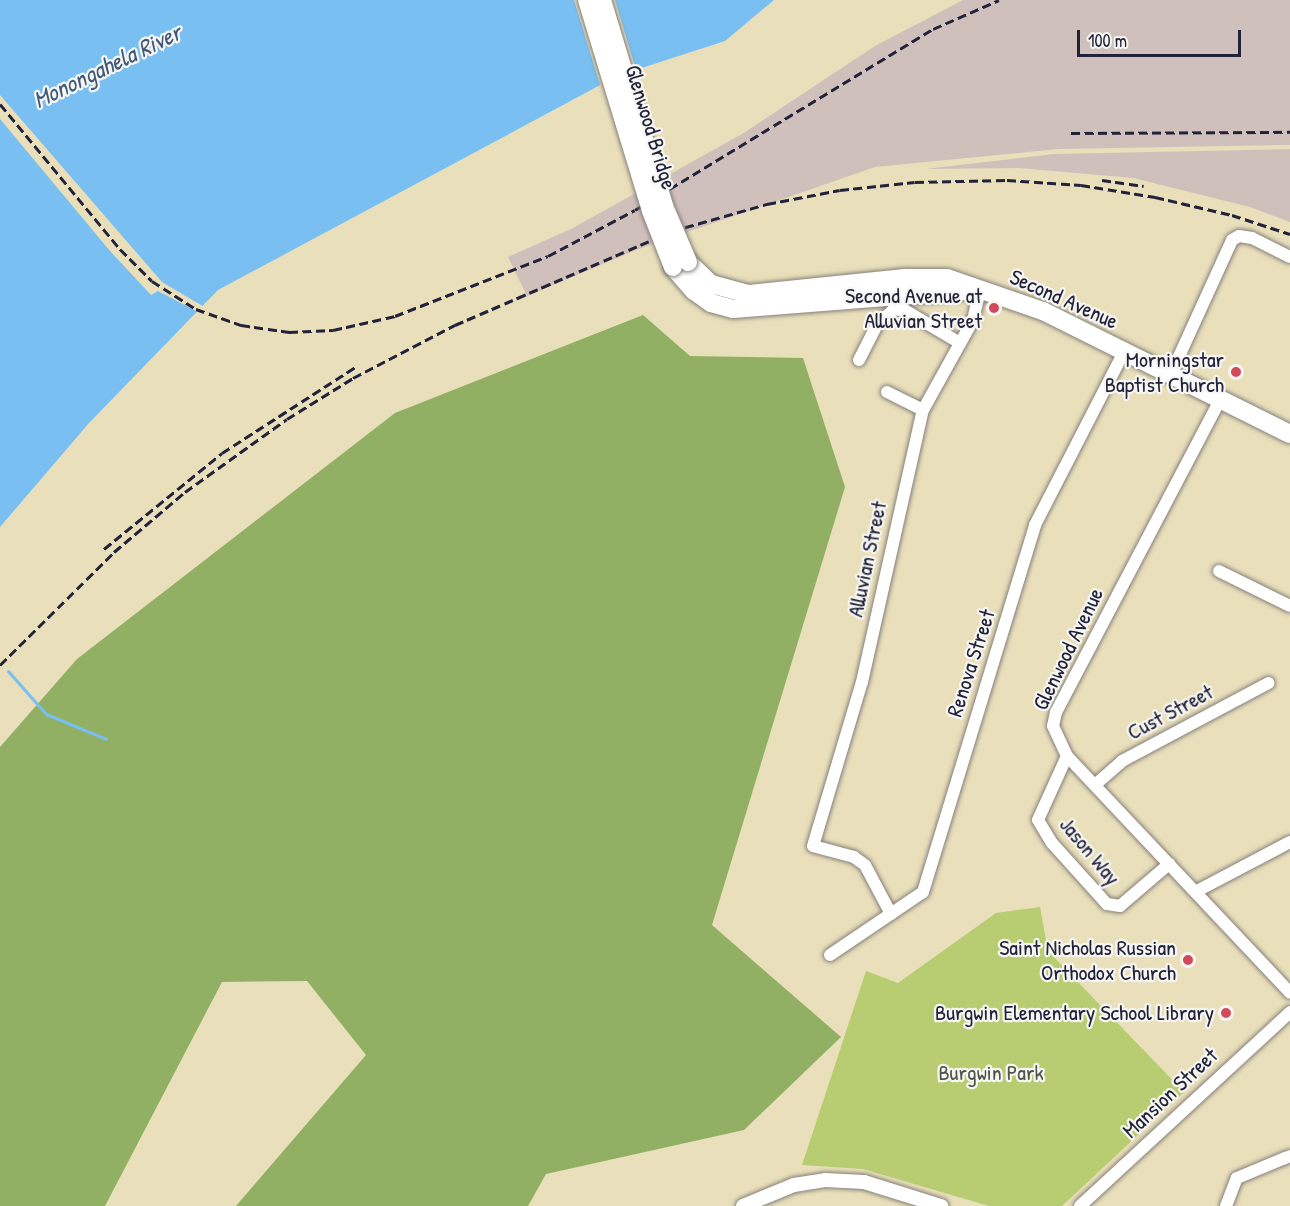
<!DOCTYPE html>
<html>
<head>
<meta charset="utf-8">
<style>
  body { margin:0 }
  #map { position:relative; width:1290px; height:1206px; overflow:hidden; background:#e9dfbb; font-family:"Patrick Hand",sans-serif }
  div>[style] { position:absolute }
  .industrial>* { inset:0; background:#d0c0bb }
  .green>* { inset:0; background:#b8cd71 }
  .forest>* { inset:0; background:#92b063 }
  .water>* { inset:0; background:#79bff1 }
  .pier>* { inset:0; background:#e9dfbb }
  .stream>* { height:3px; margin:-1.5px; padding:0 1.5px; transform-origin:1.5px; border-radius:1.5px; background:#79bff1 }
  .roads { filter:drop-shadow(0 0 2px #86807b) drop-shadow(0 0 2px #86807b) }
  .minor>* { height:12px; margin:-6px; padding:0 6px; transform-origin:6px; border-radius:6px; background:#fff }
  .tertiary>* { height:14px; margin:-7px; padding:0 7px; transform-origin:7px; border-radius:7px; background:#fff }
  .primary>* { height:18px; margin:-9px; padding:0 9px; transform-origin:9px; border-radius:9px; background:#fff }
  .rail>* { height:3px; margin-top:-1.5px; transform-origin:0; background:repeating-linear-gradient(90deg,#22223b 0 9px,transparent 0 13.5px) }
  .bridges { filter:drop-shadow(0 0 2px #86807b) drop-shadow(0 0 2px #86807b) }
  .primary-bridge>* { height:18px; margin:-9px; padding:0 9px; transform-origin:9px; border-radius:9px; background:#fff }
  .dots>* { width:16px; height:16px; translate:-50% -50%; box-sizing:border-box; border:3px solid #f6f6f2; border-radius:50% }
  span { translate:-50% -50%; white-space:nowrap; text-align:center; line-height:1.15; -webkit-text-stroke:4.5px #f6f6f2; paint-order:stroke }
  .street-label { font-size:22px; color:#22223b }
  .poi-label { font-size:22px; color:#22223b }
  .right { translate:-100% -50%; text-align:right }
  .park-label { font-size:22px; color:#4f554b }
  .water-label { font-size:24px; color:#40597b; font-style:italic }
  .scale { position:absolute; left:1077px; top:30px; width:164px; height:27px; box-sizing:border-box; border:3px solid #22223b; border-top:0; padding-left:8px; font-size:18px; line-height:21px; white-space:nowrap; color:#22223b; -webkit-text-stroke:4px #f6f6f2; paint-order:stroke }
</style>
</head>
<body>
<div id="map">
  <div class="industrial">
    <i style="clip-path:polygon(963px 0,1290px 0,1290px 145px,1059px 149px,875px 167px,636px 250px,527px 296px,508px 257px,571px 229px,742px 134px,875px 46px)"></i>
    <i style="clip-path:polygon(1290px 149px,1290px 222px,1250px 207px,1133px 178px,1019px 168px,925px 169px,1054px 154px)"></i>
  </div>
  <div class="green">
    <i style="clip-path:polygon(1040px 907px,1048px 951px,1184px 1092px,1062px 1206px,989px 1206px,863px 1169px,802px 1165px,866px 971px,898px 983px,996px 913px)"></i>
  </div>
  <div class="forest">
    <i style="clip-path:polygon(643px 315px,690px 356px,803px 358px,845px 487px,712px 925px,841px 1037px,744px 1130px,546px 1174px,528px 1206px,236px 1206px,366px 1055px,307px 981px,222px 982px,105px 1206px,0 1206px,0 747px,77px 659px,395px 413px)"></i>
  </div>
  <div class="water">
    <i style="clip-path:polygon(0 0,774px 0,725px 41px,617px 76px,218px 290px,89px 423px,0 527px)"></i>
  </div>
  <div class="pier">
    <i style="clip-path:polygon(574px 0,615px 0,637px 73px,601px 88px)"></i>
    <i style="clip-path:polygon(0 95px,162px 282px,206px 308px,200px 313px,158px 291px,151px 295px,110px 251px,0 119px)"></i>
  </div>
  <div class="stream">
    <i style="left:8px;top:671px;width:57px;rotate:48.5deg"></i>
    <i style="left:46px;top:714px;width:65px;rotate:22.6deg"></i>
  </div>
  <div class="roads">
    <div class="minor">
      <i style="left:859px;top:360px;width:39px;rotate:-63deg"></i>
      <i style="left:877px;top:325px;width:23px;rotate:-43deg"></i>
      <i style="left:894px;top:309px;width:12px;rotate:9deg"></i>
      <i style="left:906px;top:311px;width:63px;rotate:30.7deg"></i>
      <i style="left:1171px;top:374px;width:147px;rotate:-65.5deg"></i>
      <i style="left:1232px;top:240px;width:8px;rotate:-30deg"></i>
      <i style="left:1239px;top:236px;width:13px;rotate:9deg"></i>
      <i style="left:1252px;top:238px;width:42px;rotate:26.6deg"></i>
      <i style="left:887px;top:392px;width:40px;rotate:26.6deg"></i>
      <i style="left:1220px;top:400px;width:352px;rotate:117.7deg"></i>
      <i style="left:1056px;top:712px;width:14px;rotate:102deg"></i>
      <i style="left:1053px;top:726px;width:33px;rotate:65deg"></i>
      <i style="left:1067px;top:756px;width:325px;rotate:46.7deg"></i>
      <i style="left:1219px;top:571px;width:79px;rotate:26.2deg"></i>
      <i style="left:1067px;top:756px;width:70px;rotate:114.4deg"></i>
      <i style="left:1038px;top:820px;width:27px;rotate:59deg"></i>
      <i style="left:1052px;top:843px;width:82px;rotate:48deg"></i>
      <i style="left:1107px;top:904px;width:13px;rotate:9deg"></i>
      <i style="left:1120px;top:906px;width:65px;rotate:-40.6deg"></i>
      <i style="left:1096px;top:784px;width:35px;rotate:-41deg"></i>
      <i style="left:1122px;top:761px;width:166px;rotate:-28deg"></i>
      <i style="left:1197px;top:891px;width:105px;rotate:-27.8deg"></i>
      <i style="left:891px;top:914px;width:55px;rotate:-118deg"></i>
      <i style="left:865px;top:865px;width:14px;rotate:-144deg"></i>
      <i style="left:854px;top:857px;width:42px;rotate:-165deg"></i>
      <i style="left:813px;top:846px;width:171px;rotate:-73.4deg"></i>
      <i style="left:862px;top:682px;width:279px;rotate:-77.4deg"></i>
      <i style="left:923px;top:410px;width:103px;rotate:-60.9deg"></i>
      <i style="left:973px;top:320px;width:31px;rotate:-77deg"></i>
      <i style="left:830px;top:955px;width:112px;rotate:-34.1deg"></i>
      <i style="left:923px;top:892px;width:384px;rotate:-73deg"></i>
      <i style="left:1035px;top:525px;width:195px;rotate:-62.8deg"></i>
      <i style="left:1080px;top:1206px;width:286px;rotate:-42.7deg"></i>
      <i style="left:1226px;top:1206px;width:30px;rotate:-69deg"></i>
      <i style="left:1237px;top:1178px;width:57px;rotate:-22.5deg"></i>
    </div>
    <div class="tertiary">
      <i style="left:743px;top:1206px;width:55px;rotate:-22.4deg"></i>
      <i style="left:794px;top:1185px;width:31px;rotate:-9deg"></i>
      <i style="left:825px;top:1180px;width:39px;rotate:3deg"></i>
      <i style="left:864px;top:1182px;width:81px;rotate:17.3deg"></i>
    </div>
    <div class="primary">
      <i style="left:688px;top:262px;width:32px;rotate:44deg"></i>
      <i style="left:711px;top:284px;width:39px;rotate:15deg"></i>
      <i style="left:749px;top:294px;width:157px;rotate:-5.9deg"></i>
      <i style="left:905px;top:278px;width:42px"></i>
      <i style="left:947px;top:278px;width:102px;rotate:19deg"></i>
      <i style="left:1043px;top:311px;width:276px;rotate:26.5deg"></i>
      <i style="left:673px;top:267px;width:32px;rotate:49deg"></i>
      <i style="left:694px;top:291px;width:21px;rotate:35deg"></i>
      <i style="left:711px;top:303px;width:23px;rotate:15deg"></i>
      <i style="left:733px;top:309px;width:240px;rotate:-4.5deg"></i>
    </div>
  </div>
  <div class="rail">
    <i style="left:0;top:104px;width:188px;rotate:50.4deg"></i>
    <i style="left:120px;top:249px;width:45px;rotate:45deg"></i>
    <i style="left:152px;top:281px;width:52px;rotate:32.5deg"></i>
    <i style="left:196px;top:309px;width:48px;rotate:19.6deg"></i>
    <i style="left:241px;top:325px;width:49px;rotate:8.3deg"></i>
    <i style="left:289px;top:332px;width:44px;rotate:-2.6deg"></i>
    <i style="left:333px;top:330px;width:64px;rotate:-12.7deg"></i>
    <i style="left:395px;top:316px;width:164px;rotate:-21.4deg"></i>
    <i style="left:548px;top:256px;width:98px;rotate:-27.9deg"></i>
    <i style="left:635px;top:210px;width:349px;rotate:-31.3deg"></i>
    <i style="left:933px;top:29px;width:72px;rotate:-23.7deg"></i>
    <i style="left:1071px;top:133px;width:219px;rotate:-0.3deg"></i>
    <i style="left:1102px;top:180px;width:42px;rotate:8.1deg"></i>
    <i style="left:104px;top:549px;width:152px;rotate:-39.1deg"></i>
    <i style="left:222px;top:453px;width:161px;rotate:-32.8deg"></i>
    <i style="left:0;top:665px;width:161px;rotate:-44.7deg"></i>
    <i style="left:114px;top:552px;width:93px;rotate:-40.2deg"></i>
    <i style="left:185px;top:492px;width:125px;rotate:-35.6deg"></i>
    <i style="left:287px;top:419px;width:78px;rotate:-31.8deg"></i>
    <i style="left:353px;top:378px;width:115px;rotate:-27.5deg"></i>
    <i style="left:455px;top:325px;width:236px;rotate:-23.4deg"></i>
    <i style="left:672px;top:231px;width:99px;rotate:-15.9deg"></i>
    <i style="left:767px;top:204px;width:74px;rotate:-10.9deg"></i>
    <i style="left:840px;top:190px;width:75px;rotate:-6.1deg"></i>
    <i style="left:915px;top:182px;width:92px;rotate:-1.2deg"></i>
    <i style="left:1007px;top:180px;width:74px;rotate:3.9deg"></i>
    <i style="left:1081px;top:185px;width:75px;rotate:9.2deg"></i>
    <i style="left:1155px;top:197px;width:79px;rotate:13.2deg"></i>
    <i style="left:1232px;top:215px;width:61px;rotate:18.1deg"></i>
  </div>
  <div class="bridges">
    <div class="primary-bridge">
      <i style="left:587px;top:0;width:220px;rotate:73.1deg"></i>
      <i style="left:651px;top:211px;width:60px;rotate:68.6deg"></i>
      <i style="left:602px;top:0;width:215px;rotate:73.2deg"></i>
      <i style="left:664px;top:206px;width:61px;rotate:66.8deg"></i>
    </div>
  </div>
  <div class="dots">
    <i style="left:994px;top:308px;background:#d1495b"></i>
    <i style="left:1236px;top:372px;background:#d1495b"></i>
    <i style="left:1188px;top:960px;background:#d1495b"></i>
    <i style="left:1226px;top:1013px;background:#d1495b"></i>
  </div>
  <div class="street-label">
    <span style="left:651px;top:127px;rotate:73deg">Glenwood Bridge</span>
    <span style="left:1064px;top:299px;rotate:24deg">Second Avenue</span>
    <span style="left:867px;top:559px;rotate:-78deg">Alluvian Street</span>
    <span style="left:1068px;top:649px;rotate:-64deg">Glenwood Avenue</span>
    <span style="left:971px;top:663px;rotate:-72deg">Renova Street</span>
    <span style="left:1170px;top:712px;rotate:-28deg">Cust Street</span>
    <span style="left:1090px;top:851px;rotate:50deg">Jason Way</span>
    <span style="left:1170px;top:1093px;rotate:-43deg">Mansion Street</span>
  </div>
  <div class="poi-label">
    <span class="right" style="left:982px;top:308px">Second Avenue at<br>Alluvian Street</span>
    <span class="right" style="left:1224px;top:372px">Morningstar<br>Baptist Church</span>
    <span class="right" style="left:1176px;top:960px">Saint Nicholas Russian<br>Orthodox Church</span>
    <span class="right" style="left:1214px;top:1013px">Burgwin Elementary School Library</span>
  </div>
  <div class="park-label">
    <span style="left:991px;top:1073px">Burgwin Park</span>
  </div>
  <div class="water-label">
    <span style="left:107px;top:66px;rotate:-26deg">Monongahela River</span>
  </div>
  <div class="scale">100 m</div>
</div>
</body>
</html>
